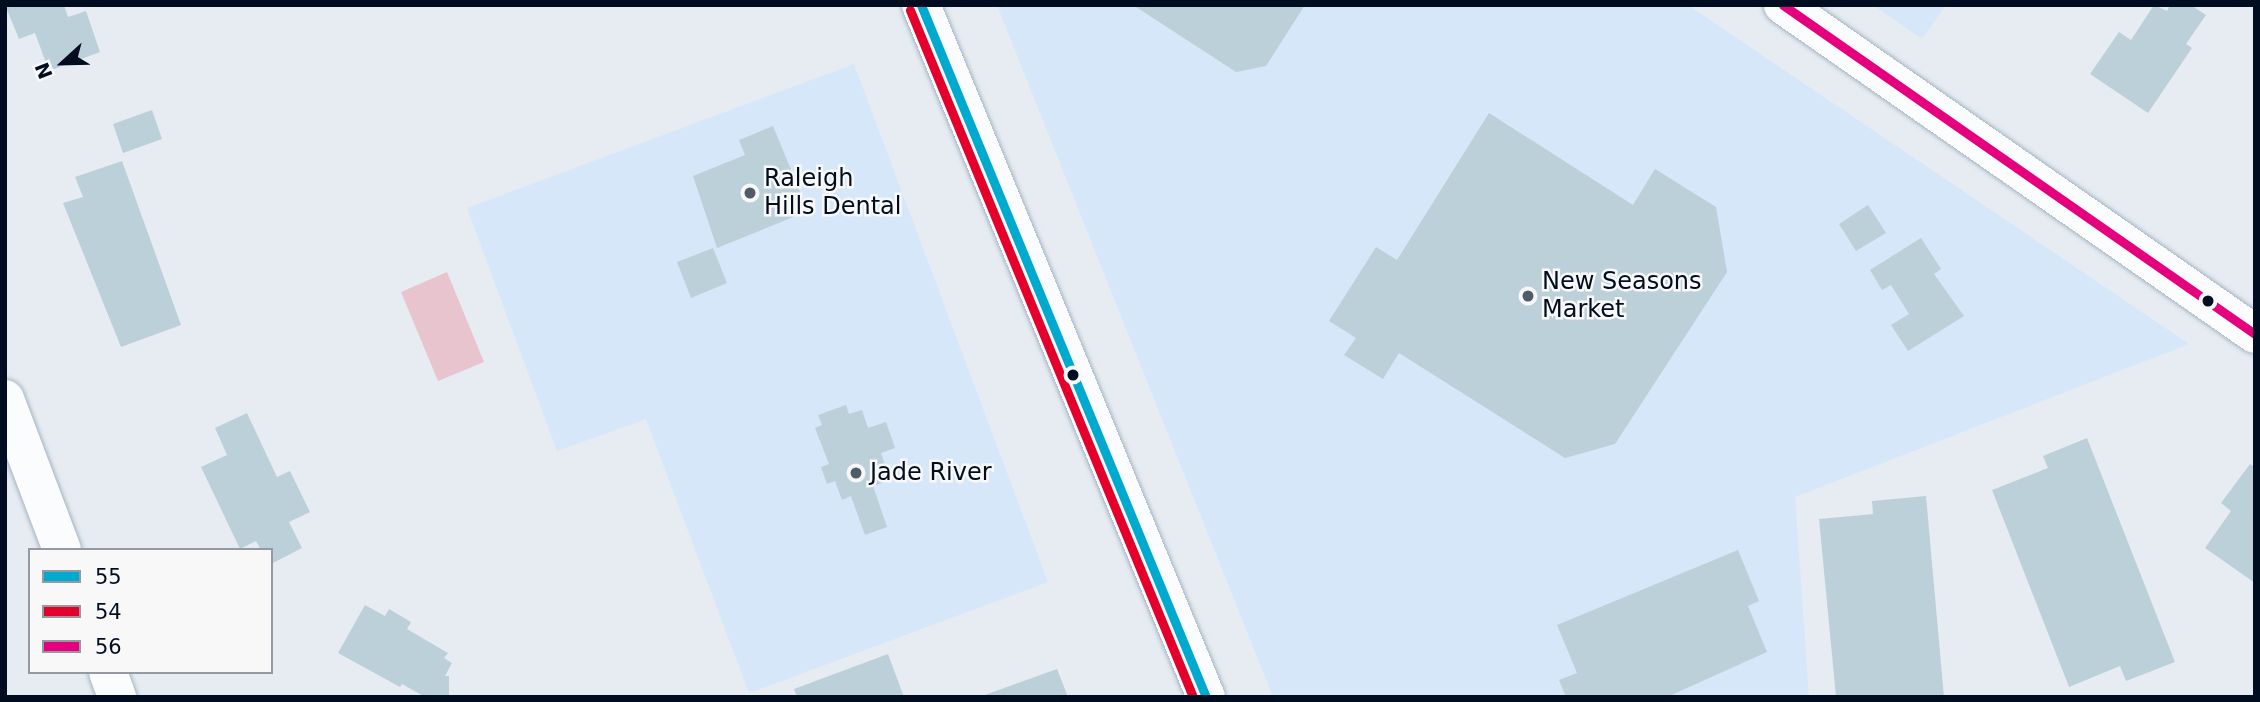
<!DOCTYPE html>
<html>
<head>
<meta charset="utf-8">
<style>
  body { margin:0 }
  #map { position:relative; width:2260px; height:702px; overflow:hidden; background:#e6ecf2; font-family:"DejaVu Sans",sans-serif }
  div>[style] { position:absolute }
  .built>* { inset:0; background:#d5e7f8 }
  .green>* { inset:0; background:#e8c4cf }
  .building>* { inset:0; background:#bcd0da }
  .roads { filter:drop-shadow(0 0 2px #a5b4c1) drop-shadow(0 0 2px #a5b4c1) }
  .minor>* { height:38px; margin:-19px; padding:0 19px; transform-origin:19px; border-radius:19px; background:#fbfcfd }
  .secondary>* { height:38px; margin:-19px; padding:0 19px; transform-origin:19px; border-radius:19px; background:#fbfcfd }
  .primary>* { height:38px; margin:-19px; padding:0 19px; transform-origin:19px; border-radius:19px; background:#fbfcfd }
  .bus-1>* { height:9px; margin:-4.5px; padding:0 4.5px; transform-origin:4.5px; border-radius:4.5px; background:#00a9ce }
  .bus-2>* { height:9px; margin:-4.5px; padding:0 4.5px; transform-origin:4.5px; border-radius:4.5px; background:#e4002b }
  .bus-3>* { height:9px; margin:-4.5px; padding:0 4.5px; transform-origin:4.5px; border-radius:4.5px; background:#e5007d }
  .dots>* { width:19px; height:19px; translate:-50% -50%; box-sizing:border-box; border:4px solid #f8f8f8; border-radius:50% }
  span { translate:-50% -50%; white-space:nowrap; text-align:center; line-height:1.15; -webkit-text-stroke:5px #f8f8f8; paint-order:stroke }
  .poi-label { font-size:24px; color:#000d21 }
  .left { translate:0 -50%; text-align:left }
  .frame { position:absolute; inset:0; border:7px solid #000d21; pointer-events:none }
  .legend { position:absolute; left:28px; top:548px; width:245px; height:126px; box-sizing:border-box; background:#f8f8f8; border:2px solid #959aa2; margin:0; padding:9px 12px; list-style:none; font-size:21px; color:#000d21 }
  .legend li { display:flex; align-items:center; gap:14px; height:35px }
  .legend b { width:35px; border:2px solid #959aa2 }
  .north { position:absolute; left:28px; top:28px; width:70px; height:70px; -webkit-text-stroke:5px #f8f8f8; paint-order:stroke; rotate:248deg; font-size:19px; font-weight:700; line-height:28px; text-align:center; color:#000d21 }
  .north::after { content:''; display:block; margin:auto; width:24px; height:32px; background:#000d21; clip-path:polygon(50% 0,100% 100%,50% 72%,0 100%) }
</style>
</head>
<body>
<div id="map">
  <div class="built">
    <i style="clip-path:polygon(997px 5px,1688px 5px,2189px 344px,1795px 497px,1809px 697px,1273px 697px)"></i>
    <i style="clip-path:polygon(1873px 5px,1946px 5px,1922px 39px)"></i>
    <i style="clip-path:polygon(854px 64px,1048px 582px,749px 693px,646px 419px,557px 451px,467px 208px)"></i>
  </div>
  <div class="green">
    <i style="clip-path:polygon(447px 272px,484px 362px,438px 381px,401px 292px)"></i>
  </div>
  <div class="building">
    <i style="clip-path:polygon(5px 5px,64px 5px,68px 17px,86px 11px,100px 52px,49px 71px,35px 33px,19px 39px)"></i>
    <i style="clip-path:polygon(1133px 5px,1305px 5px,1266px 66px,1236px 72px)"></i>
    <i style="clip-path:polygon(2154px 5px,2167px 11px,2170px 5px,2191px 5px,2206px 15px,2186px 44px,2192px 48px,2148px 113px,2090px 74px,2119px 32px,2131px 40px)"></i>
    <i style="clip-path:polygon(152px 110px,162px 139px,123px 153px,113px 124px)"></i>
    <i style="clip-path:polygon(1489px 113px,1633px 205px,1655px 169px,1716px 207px,1727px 272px,1615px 444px,1565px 458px,1399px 353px,1383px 379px,1344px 355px,1356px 338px,1329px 321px,1376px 247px,1397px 260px)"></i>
    <i style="clip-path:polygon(773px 126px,808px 211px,717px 248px,693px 176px,745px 155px,739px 140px)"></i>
    <i style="clip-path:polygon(122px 161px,181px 325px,121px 347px,63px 203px,83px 197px,75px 177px)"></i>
    <i style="clip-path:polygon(1868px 205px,1886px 233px,1856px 251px,1839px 224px)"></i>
    <i style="clip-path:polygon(1921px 238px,1941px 269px,1934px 274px,1964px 316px,1908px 351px,1891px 325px,1909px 314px,1891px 285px,1882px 290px,1870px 270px)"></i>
    <i style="clip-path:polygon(713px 248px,727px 283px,691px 298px,677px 262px)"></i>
    <i style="clip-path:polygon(846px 405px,849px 414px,862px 410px,868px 428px,886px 422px,895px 448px,881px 453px,890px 480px,873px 486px,887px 527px,865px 535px,851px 496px,842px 500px,835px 481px,827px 484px,821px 467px,829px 464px,815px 428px,822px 425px,818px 415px)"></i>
    <i style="clip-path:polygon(247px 413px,277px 477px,290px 471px,310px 512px,289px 522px,302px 548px,271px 564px,271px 550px,261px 550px,256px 541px,240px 549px,201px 467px,227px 455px,215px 428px)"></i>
    <i style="clip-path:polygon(2087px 438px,2175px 662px,2126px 681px,2120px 666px,2069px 687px,1992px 490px,2048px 468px,2043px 456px)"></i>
    <i style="clip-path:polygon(2250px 464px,2255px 467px,2255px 583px,2205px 548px,2231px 511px,2221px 503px)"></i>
    <i style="clip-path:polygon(1926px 496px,1944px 697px,1836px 697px,1819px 519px,1873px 514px,1872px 501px)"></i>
    <i style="clip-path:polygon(1738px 550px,1759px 601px,1748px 606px,1767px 652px,1667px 697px,1566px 697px,1559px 680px,1577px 673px,1557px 625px)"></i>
    <i style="clip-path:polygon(365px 605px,385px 616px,389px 609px,411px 622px,407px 629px,448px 653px,444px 658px,452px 663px,445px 676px,449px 676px,449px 697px,425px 697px,402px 684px,400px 687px,338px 653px)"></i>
    <i style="clip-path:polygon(888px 654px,904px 697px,797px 697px,794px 689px)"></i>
    <i style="clip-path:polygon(1057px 669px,1068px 697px,982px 697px,982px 696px)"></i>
  </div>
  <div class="roads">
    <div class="minor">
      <i style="left:5px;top:399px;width:161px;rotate:69.3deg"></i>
      <i style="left:108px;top:672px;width:27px;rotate:70deg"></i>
    </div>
    <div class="secondary">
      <i style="left:1783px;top:5px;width:575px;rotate:34.88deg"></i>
    </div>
    <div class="primary">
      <i style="left:921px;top:5px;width:748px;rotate:67.62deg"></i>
    </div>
  </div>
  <div class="bus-1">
    <i style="left:921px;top:5px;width:748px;rotate:67.62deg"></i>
  </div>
  <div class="bus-2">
    <i style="left:910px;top:10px;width:743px;rotate:67.61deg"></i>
  </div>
  <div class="bus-3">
    <i style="left:1783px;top:5px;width:575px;rotate:34.88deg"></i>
  </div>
  <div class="dots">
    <i style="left:750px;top:193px;background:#505b6a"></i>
    <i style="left:1528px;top:296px;background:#505b6a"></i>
    <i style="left:2208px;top:301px;background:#000d21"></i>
    <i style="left:1073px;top:375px;background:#000d21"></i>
    <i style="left:856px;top:473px;background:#505b6a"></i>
  </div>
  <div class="poi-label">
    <span class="left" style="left:764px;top:193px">Raleigh<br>Hills Dental</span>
    <span class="left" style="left:1542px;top:296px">New Seasons<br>Market</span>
    <span class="left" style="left:870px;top:473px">Jade River</span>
  </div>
  <div class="frame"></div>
  <ul class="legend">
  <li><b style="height:9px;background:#00a9ce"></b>55</li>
  <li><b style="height:9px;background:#e4002b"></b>54</li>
  <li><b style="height:9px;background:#e5007d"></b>56</li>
  </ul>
  <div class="north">N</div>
</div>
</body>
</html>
